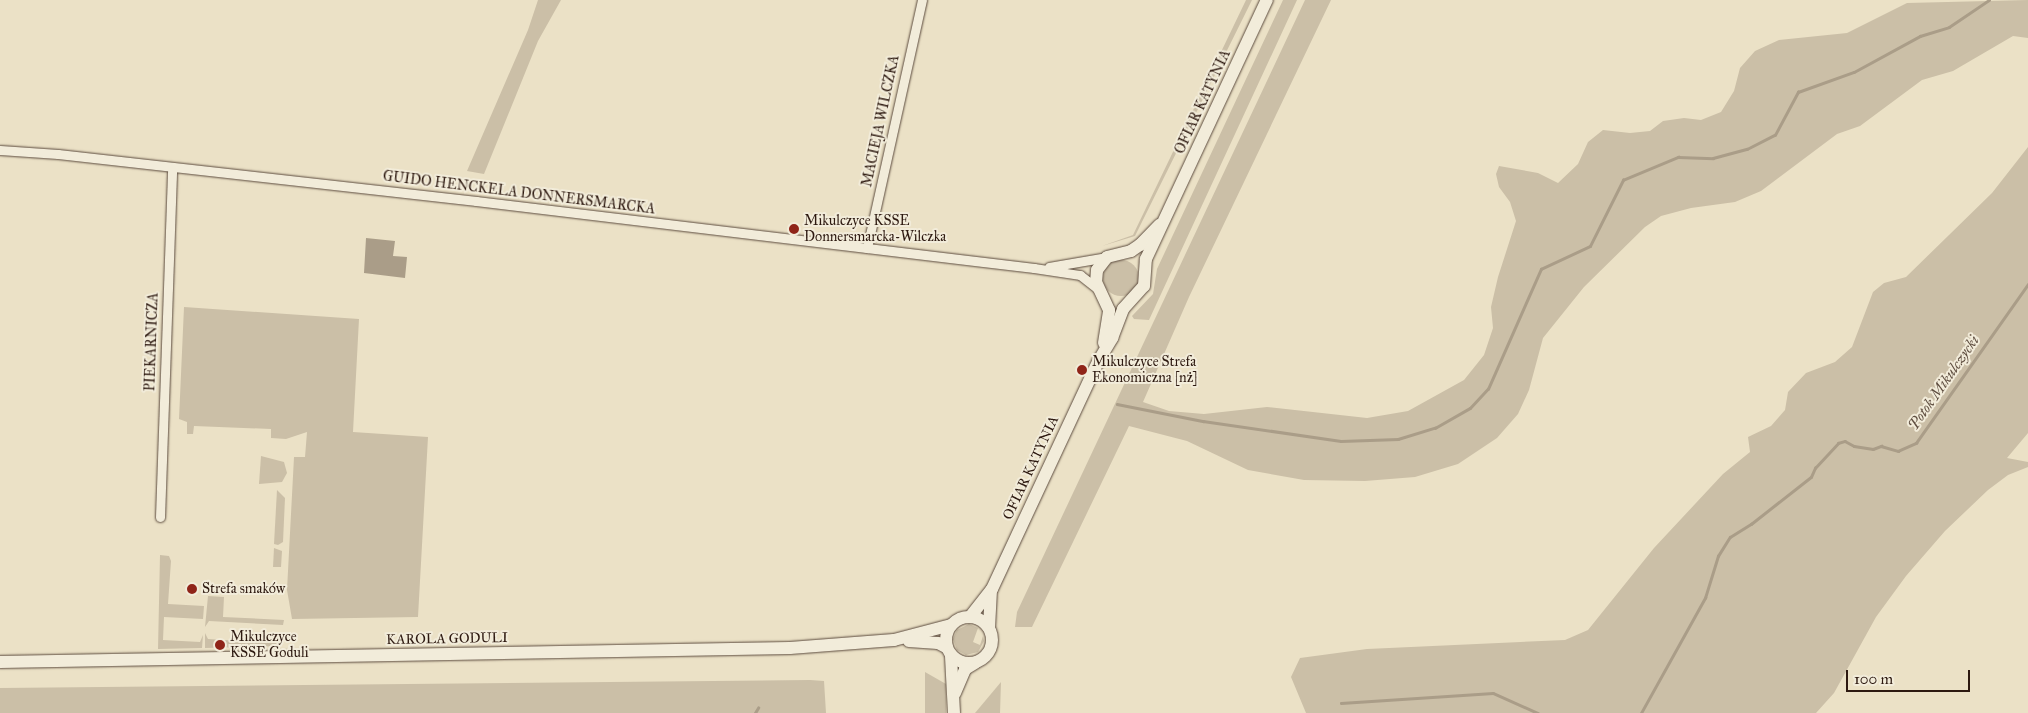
<!DOCTYPE html>
<html>
<head>
<meta charset="utf-8">
<style>
  body { margin:0 }
  #map { position:relative; width:2028px; height:713px; overflow:hidden; background:#ebe1c6; font-family:"IM FELL Great Primer",serif }
  div>[style] { position:absolute }
  .green>* { inset:0; background:#cbbfa7 }
  .round { border-radius:50% }
  .water>* { inset:0; background:#aa9d88 }
  .stream>* { height:2.5px; margin:-1.25px; padding:0 1.25px; transform-origin:1.25px; border-radius:1.25px; background:#aa9d88 }
  .roads { filter:drop-shadow(0 0 1px #5c4b3e) drop-shadow(0 0 1px #5c4b3e) }
  .street>* { height:9px; margin:-4.5px; padding:0 4.5px; transform-origin:4.5px; border-radius:4.5px; background:#f2ecda }
  .secondary>* { height:12px; margin:-6px; padding:0 6px; transform-origin:6px; border-radius:6px; background:#f2ecda }
  .secondary>.ring { margin:-6px; padding:0; box-sizing:content-box; background:none; border:12px solid #f2ecda; border-radius:50% }
  .dots>* { width:14px; height:14px; translate:-50% -50%; box-sizing:border-box; border:2px solid #f2ecda; border-radius:50% }
  span { translate:-50% -50%; white-space:nowrap; text-align:center; line-height:1.15; -webkit-text-stroke:4px #f2ecda; paint-order:stroke }
  .street-label { font-size:14px; color:#2d1910 }
  .poi-label { font-size:14px; color:#2d1910 }
  .left { translate:0 -50%; text-align:left }
  .water-label { font-size:15px; color:#5f4e40; font-style:italic }
  .scale { position:absolute; left:1846px; top:670px; width:124px; height:22px; box-sizing:border-box; border:2px solid #2d1910; border-top:0; padding-left:6px; font-size:15px; line-height:18px; white-space:nowrap; color:#2d1910; -webkit-text-stroke:4px #f2ecda; paint-order:stroke }
</style>
</head>
<body>
<div id="map">
  <div class="green">
    <i style="clip-path:polygon(538px 0,561px 0,538px 41px,484px 174px,467px 171px,528px 30px)"></i>
    <i style="clip-path:polygon(1246px 0,1252px 0,1135px 236px,1102px 246px,1133px 235px)"></i>
    <i style="clip-path:polygon(1283px 0,1297px 0,1149px 320px,1134px 319px,1132px 316px,1153px 294px,1157px 269px)"></i>
    <i style="clip-path:polygon(1305px 0,1331px 0,1189px 297px,1143px 402px,1169px 411px,1204px 414px,1267px 407px,1367px 418px,1408px 411px,1464px 380px,1484px 355px,1493px 328px,1491px 307px,1498px 277px,1516px 221px,1510px 202px,1499px 187px,1496px 174px,1499px 166px,1538px 173px,1558px 183px,1578px 164px,1588px 142px,1603px 130px,1630px 133px,1650px 131px,1663px 121px,1684px 118px,1701px 120px,1721px 112px,1734px 91px,1740px 68px,1755px 51px,1779px 40px,1847px 33px,1907px 3px,2028px 0,2028px 38px,2013px 36px,1953px 71px,1922px 80px,1860px 126px,1837px 134px,1761px 191px,1735px 202px,1691px 208px,1661px 216px,1645px 227px,1584px 287px,1543px 338px,1529px 390px,1518px 414px,1497px 438px,1458px 464px,1415px 477px,1365px 481px,1304px 480px,1248px 470px,1187px 441px,1129px 426px,1032px 627px,1015px 627px,1017px 612px)"></i>
    <i style="clip-path:polygon(2028px 147px,2028px 433px,2007px 458px,2028px 462px,2028px 467px,2008px 475px,1988px 490px,1945px 531px,1906px 576px,1876px 617px,1834px 693px,1816px 713px,1306px 713px,1291px 677px,1300px 658px,1367px 649px,1565px 640px,1588px 630px,1654px 548px,1723px 474px,1750px 452px,1748px 437px,1771px 426px,1785px 410px,1788px 392px,1806px 373px,1835px 362px,1852px 347px,1873px 292px,1884px 283px,1906px 277px,1992px 193px)"></i>
    <i class="round" style="left:1103px;top:260px;width:36px;height:36px"></i>
    <i style="clip-path:polygon(184px 307px,359px 319px,353px 432px,428px 437px,418px 617px,292px 619px,287px 590px,294px 457px,305px 457px,307px 432px,286px 439px,271px 438px,271px 429px,194px 426px,193px 434px,187px 434px,187px 422px,179px 419px)"></i>
    <i style="clip-path:polygon(261px 456px,284px 462px,287px 473px,282px 482px,259px 484px)"></i>
    <i style="clip-path:polygon(277px 490px,285px 498px,283px 542px,278px 545px,274px 544px)"></i>
    <i style="clip-path:polygon(274px 548px,282px 551px,281px 567px,273px 567px)"></i>
    <i style="clip-path:polygon(160px 555px,169px 556px,171px 561px,168px 604px,204px 606px,203px 619px,164px 617px,163px 640px,200px 642px,203px 635px,202px 648px,158px 649px)"></i>
    <i style="clip-path:polygon(208px 596px,224px 597px,223px 617px,284px 620px,283px 625px,209px 621px,205px 627px)"></i>
    <i style="clip-path:polygon(969px 624px,978px 628px,973px 642px,980px 645px,983px 636px,984px 641px,978px 652px,966px 655px,957px 650px,953px 639px,957px 630px)"></i>
    <i style="clip-path:polygon(205px 633px,208px 639px,272px 643px,272px 637px,277px 637px,282px 641px,281px 646px,205px 648px)"></i>
    <i style="clip-path:polygon(925px 672px,946px 684px,946px 713px,925px 713px)"></i>
    <i style="clip-path:polygon(810px 680px,824px 681px,826px 713px,0 713px,0 688px)"></i>
    <i style="clip-path:polygon(1001px 682px,1000px 713px,975px 713px)"></i>
  </div>
  <div class="water">
    <i style="clip-path:polygon(366px 238px,395px 241px,393px 256px,407px 257px,405px 278px,364px 273px)"></i>
  </div>
  <div class="stream">
    <i style="left:1117px;top:404px;width:88px;rotate:11.2deg"></i>
    <i style="left:1203px;top:421px;width:139px;rotate:8.2deg"></i>
    <i style="left:1341px;top:441px;width:57px;rotate:-2deg"></i>
    <i style="left:1398px;top:439px;width:39px;rotate:-17deg"></i>
    <i style="left:1435px;top:428px;width:40px;rotate:-29.7deg"></i>
    <i style="left:1470px;top:408px;width:26px;rotate:-47deg"></i>
    <i style="left:1488px;top:389px;width:131px;rotate:-66.2deg"></i>
    <i style="left:1541px;top:269px;width:54px;rotate:-25.1deg"></i>
    <i style="left:1590px;top:246px;width:74px;rotate:-63.4deg"></i>
    <i style="left:1623px;top:180px;width:60px;rotate:-22.7deg"></i>
    <i style="left:1678px;top:157px;width:35px;rotate:2deg"></i>
    <i style="left:1713px;top:158px;width:35px;rotate:-15deg"></i>
    <i style="left:1747px;top:149px;width:31px;rotate:-27deg"></i>
    <i style="left:1775px;top:135px;width:49px;rotate:-61.9deg"></i>
    <i style="left:1798px;top:92px;width:59px;rotate:-19.7deg"></i>
    <i style="left:1854px;top:72px;width:75px;rotate:-28.6deg"></i>
    <i style="left:1920px;top:36px;width:30px;rotate:-17deg"></i>
    <i style="left:1949px;top:27px;width:48px;rotate:-34deg"></i>
    <i style="left:1341px;top:703px;width:152px;rotate:-3.8deg"></i>
    <i style="left:1493px;top:693px;width:49px;rotate:24deg"></i>
    <i style="left:755px;top:713px;width:6px;rotate:-59deg"></i>
    <i style="left:1641px;top:713px;width:132px;rotate:-60.9deg"></i>
    <i style="left:1705px;top:598px;width:44px;rotate:-72.8deg"></i>
    <i style="left:1718px;top:556px;width:22px;rotate:-58deg"></i>
    <i style="left:1730px;top:537px;width:25px;rotate:-32deg"></i>
    <i style="left:1751px;top:524px;width:76px;rotate:-38.1deg"></i>
    <i style="left:1811px;top:477px;width:10px;rotate:-66deg"></i>
    <i style="left:1815px;top:468px;width:34px;rotate:-47deg"></i>
    <i style="left:1838px;top:443px;width:7px;rotate:-16deg"></i>
    <i style="left:1845px;top:441px;width:10px;rotate:29deg"></i>
    <i style="left:1854px;top:446px;width:19px;rotate:9deg"></i>
    <i style="left:1873px;top:449px;width:9px;rotate:-21deg"></i>
    <i style="left:1881px;top:446px;width:18px;rotate:16deg"></i>
    <i style="left:1898px;top:451px;width:20px;rotate:-24deg"></i>
    <i style="left:1916px;top:443px;width:194px;rotate:-54.8deg"></i>
  </div>
  <div class="roads">
    <div class="street">
      <i style="left:0;top:150px;width:58px;rotate:3.9deg"></i>
      <i style="left:58px;top:154px;width:421px;rotate:6.4deg"></i>
      <i style="left:476px;top:201px;width:562px;rotate:6.85deg"></i>
      <i style="left:1034px;top:268px;width:47px;rotate:8.7deg"></i>
      <i style="left:1080px;top:275px;width:23px;rotate:38deg"></i>
      <i style="left:867px;top:248px;width:254px;rotate:-77.5deg"></i>
      <i style="left:1049px;top:267px;width:59px;rotate:-9.8deg"></i>
      <i style="left:160px;top:517px;width:350px;rotate:-88deg"></i>
    </div>
    <div class="secondary">
      <i style="left:1104px;top:343px;width:33px;rotate:-81deg"></i>
      <i style="left:1109px;top:310px;width:31px;rotate:-115deg"></i>
      <i style="left:1096px;top:282px;width:12px;rotate:-85deg"></i>
      <i style="left:1097px;top:270px;width:16px;rotate:-52deg"></i>
      <i style="left:1107px;top:257px;width:25px;rotate:-14deg"></i>
      <i style="left:1131px;top:251px;width:11px;rotate:-34deg"></i>
      <i style="left:1140px;top:245px;width:28px;rotate:-46deg"></i>
      <i class="ring" style="left:946px;top:617px;width:34px;height:34px"></i>
      <i style="left:970px;top:617px;width:36px;rotate:-52deg"></i>
      <i style="left:992px;top:589px;width:253px;rotate:-65deg"></i>
      <i style="left:1099px;top:360px;width:26px;rotate:-59deg"></i>
      <i style="left:1112px;top:338px;width:31px;rotate:-69deg"></i>
      <i style="left:1123px;top:309px;width:31px;rotate:-48deg"></i>
      <i style="left:1144px;top:286px;width:27px;rotate:-86deg"></i>
      <i style="left:1146px;top:259px;width:286px;rotate:-65deg"></i>
      <i style="left:989px;top:628px;width:37px;rotate:-87deg"></i>
      <i style="left:909px;top:641px;width:29px;rotate:4deg"></i>
      <i style="left:938px;top:643px;width:9px;rotate:27deg"></i>
      <i style="left:951px;top:656px;width:57px;rotate:87deg"></i>
      <i style="left:0;top:662px;width:790px;rotate:-1.02deg"></i>
      <i style="left:790px;top:648px;width:104px;rotate:-4.4deg"></i>
      <i style="left:894px;top:640px;width:59px;rotate:-14.7deg"></i>
      <i style="left:955px;top:693px;width:26px;rotate:-67deg"></i>
      <i style="left:965px;top:669px;width:12px;rotate:-31deg"></i>
    </div>
  </div>
  <div class="dots">
    <i style="left:794px;top:229px;background:#8f2418"></i>
    <i style="left:1082px;top:370px;background:#8f2418"></i>
    <i style="left:192px;top:589px;background:#8f2418"></i>
    <i style="left:220px;top:645px;background:#8f2418"></i>
  </div>
  <div class="street-label">
    <span style="left:1203px;top:102px;rotate:-65deg">OFIAR KATYNIA</span>
    <span style="left:881px;top:121px;rotate:-78deg">MACIEJA WILCZKA</span>
    <span style="left:519px;top:193px;rotate:7deg">GUIDO HENCKELA DONNERSMARCKA</span>
    <span style="left:152px;top:342px;rotate:-88deg">PIEKARNICZA</span>
    <span style="left:1031px;top:468px;rotate:-65deg">OFIAR KATYNIA</span>
    <span style="left:447px;top:639px;rotate:-1deg">KAROLA GODULI</span>
  </div>
  <div class="poi-label">
    <span class="left" style="left:804px;top:229px">Mikulczyce KSSE<br>Donnersmarcka-Wilczka</span>
    <span class="left" style="left:1092px;top:370px">Mikulczyce Strefa<br>Ekonomiczna [nż]</span>
    <span class="left" style="left:202px;top:589px">Strefa smaków</span>
    <span class="left" style="left:230px;top:645px">Mikulczyce<br>KSSE Goduli</span>
  </div>
  <div class="water-label">
    <span style="left:1944px;top:383px;rotate:-55deg">Potok Mikulczycki</span>
  </div>
  <div class="scale">100 m</div>
</div>
</body>
</html>
